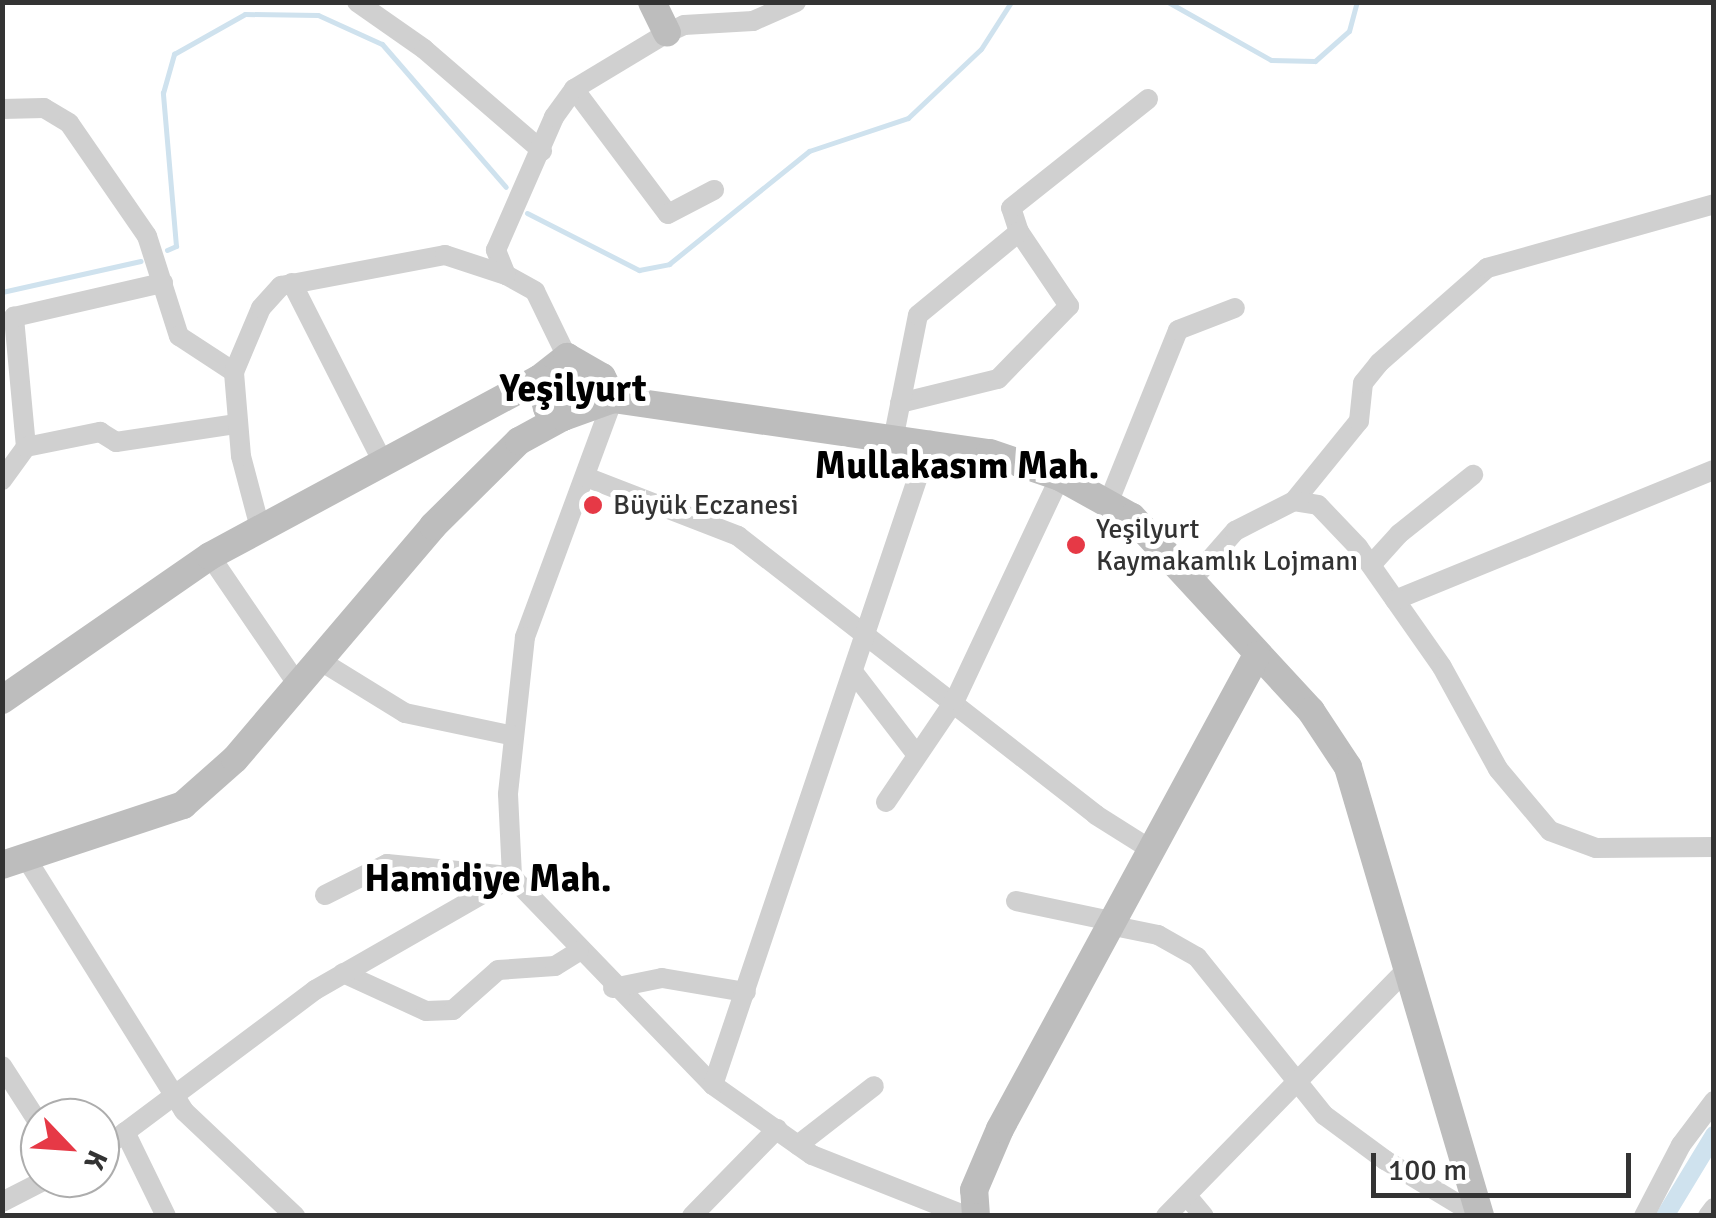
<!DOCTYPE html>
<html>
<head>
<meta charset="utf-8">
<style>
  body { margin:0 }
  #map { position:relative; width:1716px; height:1218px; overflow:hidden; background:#fff; font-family:Signika,sans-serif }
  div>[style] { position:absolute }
  .stream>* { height:5px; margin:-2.5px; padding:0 2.5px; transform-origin:2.5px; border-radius:2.5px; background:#cfe2ee }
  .canal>* { height:18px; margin:-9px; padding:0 9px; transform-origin:9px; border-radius:9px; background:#cfe2ee }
  .street>* { height:20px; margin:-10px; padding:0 10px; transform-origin:10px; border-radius:10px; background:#d0d0d0 }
  .secondary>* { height:28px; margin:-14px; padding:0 14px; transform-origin:14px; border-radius:14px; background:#bdbdbd }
  .dots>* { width:28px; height:28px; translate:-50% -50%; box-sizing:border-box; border:5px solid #fff; border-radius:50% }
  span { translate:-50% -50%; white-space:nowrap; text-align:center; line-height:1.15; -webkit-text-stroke:10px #fff; paint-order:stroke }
  .poi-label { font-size:28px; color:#333 }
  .left { translate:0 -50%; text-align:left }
  .district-label { font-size:38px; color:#000; font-weight:700 }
  .frame { position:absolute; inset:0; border:5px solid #333; pointer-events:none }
  .north { position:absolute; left:20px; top:1098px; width:100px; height:100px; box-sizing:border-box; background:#fff; border:2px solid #adadad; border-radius:50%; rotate:115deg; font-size:28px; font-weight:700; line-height:40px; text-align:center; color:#333 }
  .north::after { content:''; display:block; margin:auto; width:35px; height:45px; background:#e63946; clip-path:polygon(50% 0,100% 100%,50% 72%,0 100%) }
  .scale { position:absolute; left:1371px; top:1153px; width:260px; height:45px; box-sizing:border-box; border:5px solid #333; border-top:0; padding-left:12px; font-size:30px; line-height:35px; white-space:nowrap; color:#333; -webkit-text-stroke:8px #fff; paint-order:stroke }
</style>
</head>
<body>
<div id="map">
  <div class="stream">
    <i style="left:1168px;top:2px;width:118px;rotate:29.4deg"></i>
    <i style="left:1271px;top:60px;width:44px;rotate:1.3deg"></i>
    <i style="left:1315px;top:61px;width:45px;rotate:-41.4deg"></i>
    <i style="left:1349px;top:31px;width:30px;rotate:-75deg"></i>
    <i style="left:527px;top:213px;width:126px;rotate:27deg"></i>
    <i style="left:639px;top:270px;width:31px;rotate:-11deg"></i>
    <i style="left:669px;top:264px;width:180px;rotate:-38.9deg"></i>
    <i style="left:809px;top:151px;width:104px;rotate:-18.4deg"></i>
    <i style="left:908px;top:118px;width:100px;rotate:-43.4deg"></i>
    <i style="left:981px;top:49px;width:56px;rotate:-57.4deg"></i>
    <i style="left:167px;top:250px;width:10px;rotate:-24deg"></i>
    <i style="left:176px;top:246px;width:154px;rotate:-94.9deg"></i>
    <i style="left:163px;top:93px;width:41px;rotate:-74.2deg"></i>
    <i style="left:174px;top:54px;width:81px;rotate:-29.4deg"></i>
    <i style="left:245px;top:14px;width:73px;rotate:0.8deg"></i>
    <i style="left:318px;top:15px;width:70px;rotate:24.4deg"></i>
    <i style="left:382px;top:44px;width:189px;rotate:49.1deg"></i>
    <i style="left:2px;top:292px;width:142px;rotate:-12.6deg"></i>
  </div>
  <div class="canal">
    <i style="left:1665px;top:1216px;width:95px;rotate:-58.8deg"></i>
  </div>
  <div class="street">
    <i style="left:357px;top:2px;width:82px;rotate:35deg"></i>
    <i style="left:424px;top:49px;width:156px;rotate:40.8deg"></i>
    <i style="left:574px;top:89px;width:156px;rotate:53.1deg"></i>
    <i style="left:668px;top:214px;width:52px;rotate:-27.6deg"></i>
    <i style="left:2px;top:109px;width:42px;rotate:-1.4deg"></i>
    <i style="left:44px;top:108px;width:29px;rotate:31deg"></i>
    <i style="left:69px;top:123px;width:137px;rotate:55.4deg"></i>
    <i style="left:147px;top:236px;width:105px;rotate:72.3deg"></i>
    <i style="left:179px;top:336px;width:66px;rotate:33.2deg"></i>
    <i style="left:292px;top:283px;width:201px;rotate:63.1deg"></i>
    <i style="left:567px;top:357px;width:73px;rotate:-115.9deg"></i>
    <i style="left:535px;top:291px;width:33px;rotate:-151deg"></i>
    <i style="left:506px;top:275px;width:27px;rotate:-112deg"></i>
    <i style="left:496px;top:250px;width:145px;rotate:-66.4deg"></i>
    <i style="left:554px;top:117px;width:34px;rotate:-54deg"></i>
    <i style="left:574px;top:89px;width:109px;rotate:-31.1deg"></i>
    <i style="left:667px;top:33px;width:19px;rotate:-25deg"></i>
    <i style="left:684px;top:25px;width:69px;rotate:-3.3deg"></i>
    <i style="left:753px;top:21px;width:47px;rotate:-23.8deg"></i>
    <i style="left:613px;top:399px;width:254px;rotate:110.3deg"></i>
    <i style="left:525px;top:637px;width:158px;rotate:96.2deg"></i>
    <i style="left:508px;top:794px;width:83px;rotate:87.2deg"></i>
    <i style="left:512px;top:877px;width:289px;rotate:46deg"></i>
    <i style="left:713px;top:1085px;width:121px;rotate:35.3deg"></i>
    <i style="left:812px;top:1155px;width:166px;rotate:21.6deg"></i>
    <i style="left:900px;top:403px;width:101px;rotate:-13.8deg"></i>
    <i style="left:998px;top:379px;width:102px;rotate:-45.8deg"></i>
    <i style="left:1069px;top:306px;width:89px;rotate:-124deg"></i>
    <i style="left:1019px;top:232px;width:25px;rotate:-108deg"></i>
    <i style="left:1011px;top:208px;width:175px;rotate:-38.5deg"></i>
    <i style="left:894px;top:435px;width:122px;rotate:-78.7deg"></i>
    <i style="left:918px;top:315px;width:131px;rotate:-39.4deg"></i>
    <i style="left:26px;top:447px;width:131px;rotate:-95.3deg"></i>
    <i style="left:14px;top:317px;width:153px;rotate:-12.9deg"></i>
    <i style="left:586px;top:477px;width:163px;rotate:21.2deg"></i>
    <i style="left:738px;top:536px;width:454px;rotate:37.9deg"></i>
    <i style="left:1096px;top:815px;width:64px;rotate:32.2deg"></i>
    <i style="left:2px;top:480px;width:41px;rotate:-54deg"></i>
    <i style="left:26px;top:447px;width:76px;rotate:-11.5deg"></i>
    <i style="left:100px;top:432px;width:19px;rotate:32deg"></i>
    <i style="left:116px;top:442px;width:122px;rotate:-8.5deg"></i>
    <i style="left:1109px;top:501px;width:184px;rotate:-68deg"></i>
    <i style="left:1178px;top:330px;width:61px;rotate:-21.1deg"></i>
    <i style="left:1294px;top:501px;width:103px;rotate:-50.9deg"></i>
    <i style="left:1359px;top:421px;width:38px;rotate:-84deg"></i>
    <i style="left:1363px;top:383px;width:26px;rotate:-51deg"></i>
    <i style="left:1379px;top:363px;width:144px;rotate:-41.3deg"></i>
    <i style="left:1487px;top:268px;width:236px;rotate:-15.7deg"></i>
    <i style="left:260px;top:528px;width:74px;rotate:-104.8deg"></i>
    <i style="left:241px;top:456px;width:84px;rotate:-94.8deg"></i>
    <i style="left:234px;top:372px;width:69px;rotate:-67.1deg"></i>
    <i style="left:261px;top:308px;width:30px;rotate:-48deg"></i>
    <i style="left:281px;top:286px;width:167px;rotate:-10.7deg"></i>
    <i style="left:445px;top:255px;width:64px;rotate:18.2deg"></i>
    <i style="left:210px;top:556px;width:156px;rotate:55.7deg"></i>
    <i style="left:1371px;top:565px;width:42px;rotate:-47.9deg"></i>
    <i style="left:1399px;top:534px;width:95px;rotate:-38.6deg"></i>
    <i style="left:1193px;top:579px;width:64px;rotate:-48.8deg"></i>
    <i style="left:1235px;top:531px;width:66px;rotate:-27deg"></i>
    <i style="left:1294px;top:501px;width:24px;rotate:9deg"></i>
    <i style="left:1318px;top:505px;width:58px;rotate:46.4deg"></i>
    <i style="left:1358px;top:547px;width:146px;rotate:55deg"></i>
    <i style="left:1442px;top:667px;width:116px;rotate:61.2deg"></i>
    <i style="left:1498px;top:769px;width:81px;rotate:50deg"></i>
    <i style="left:1550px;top:831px;width:49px;rotate:20.3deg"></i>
    <i style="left:1596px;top:848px;width:118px;rotate:-0.5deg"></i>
    <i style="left:1395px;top:600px;width:344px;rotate:-22.2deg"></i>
    <i style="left:319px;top:660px;width:101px;rotate:31.6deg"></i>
    <i style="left:405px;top:713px;width:111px;rotate:11.9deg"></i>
    <i style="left:854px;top:673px;width:103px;rotate:52.5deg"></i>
    <i style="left:886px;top:802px;width:123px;rotate:-55.9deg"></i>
    <i style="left:955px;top:700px;width:246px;rotate:-64.8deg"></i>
    <i style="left:26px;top:858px;width:298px;rotate:58deg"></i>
    <i style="left:184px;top:1111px;width:153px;rotate:43.4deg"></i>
    <i style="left:325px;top:895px;width:69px;rotate:-26.6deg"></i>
    <i style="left:387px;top:864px;width:124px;rotate:5.6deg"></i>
    <i style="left:1016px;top:901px;width:102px;rotate:11.9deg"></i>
    <i style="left:1114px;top:926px;width:45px;rotate:11.6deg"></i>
    <i style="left:1158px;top:935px;width:45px;rotate:29.4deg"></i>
    <i style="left:1197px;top:957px;width:203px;rotate:51.2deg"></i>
    <i style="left:1324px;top:1115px;width:76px;rotate:36.4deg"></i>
    <i style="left:1385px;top:1160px;width:109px;rotate:31.1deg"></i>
    <i style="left:343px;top:973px;width:91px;rotate:24.6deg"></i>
    <i style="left:426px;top:1011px;width:27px;rotate:-2deg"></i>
    <i style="left:453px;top:1010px;width:60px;rotate:-41.6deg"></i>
    <i style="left:498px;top:970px;width:57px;rotate:-4deg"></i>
    <i style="left:555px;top:966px;width:28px;rotate:-32deg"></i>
    <i style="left:613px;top:988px;width:50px;rotate:-11.5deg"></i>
    <i style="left:662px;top:978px;width:85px;rotate:9.5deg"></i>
    <i style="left:2px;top:1066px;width:70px;rotate:57.2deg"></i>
    <i style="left:713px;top:1085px;width:680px;rotate:-71.38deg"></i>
    <i style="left:125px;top:1132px;width:93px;rotate:64deg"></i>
    <i style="left:798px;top:1145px;width:96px;rotate:-37.8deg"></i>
    <i style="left:100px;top:1151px;width:269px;rotate:-36.8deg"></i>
    <i style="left:315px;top:990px;width:227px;rotate:-29.8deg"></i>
    <i style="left:1187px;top:1196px;width:26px;rotate:50deg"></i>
    <i style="left:2px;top:1202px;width:53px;rotate:-27.1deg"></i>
    <i style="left:692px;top:1216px;width:122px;rotate:-45.7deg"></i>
    <i style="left:1166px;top:1216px;width:342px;rotate:-45.7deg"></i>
    <i style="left:1644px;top:1216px;width:80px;rotate:-62.5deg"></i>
    <i style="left:1681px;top:1145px;width:55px;rotate:-53.1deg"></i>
    <i style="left:1708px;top:1216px;width:10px;rotate:-53deg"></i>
  </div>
  <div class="secondary">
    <i style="left:652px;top:2px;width:34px;rotate:64deg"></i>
    <i style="left:563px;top:417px;width:18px;rotate:-151deg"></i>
    <i style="left:547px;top:408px;width:30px;rotate:-105deg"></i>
    <i style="left:539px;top:379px;width:36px;rotate:-38deg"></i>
    <i style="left:567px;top:357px;width:40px;rotate:29.7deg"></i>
    <i style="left:602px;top:377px;width:25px;rotate:63deg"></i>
    <i style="left:2px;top:700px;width:253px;rotate:-34.7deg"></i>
    <i style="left:210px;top:556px;width:374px;rotate:-28.3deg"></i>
    <i style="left:2px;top:865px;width:191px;rotate:-18.3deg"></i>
    <i style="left:183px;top:805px;width:69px;rotate:-41.5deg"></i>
    <i style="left:235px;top:759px;width:306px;rotate:-49.6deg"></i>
    <i style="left:433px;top:526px;width:121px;rotate:-44.7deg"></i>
    <i style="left:519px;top:441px;width:50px;rotate:-28.6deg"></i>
    <i style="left:563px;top:417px;width:53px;rotate:-19.8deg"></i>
    <i style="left:613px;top:399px;width:381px;rotate:8.2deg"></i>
    <i style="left:990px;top:453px;width:74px;rotate:18.9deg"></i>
    <i style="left:1060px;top:477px;width:82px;rotate:29.1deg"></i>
    <i style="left:1132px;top:517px;width:264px;rotate:47.3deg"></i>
    <i style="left:1311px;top:711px;width:67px;rotate:56.5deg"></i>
    <i style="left:1348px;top:767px;width:468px;rotate:73.6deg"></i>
    <i style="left:976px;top:1216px;width:26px;rotate:-94deg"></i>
    <i style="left:974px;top:1190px;width:66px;rotate:-66.9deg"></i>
    <i style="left:1000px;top:1129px;width:539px;rotate:-61.53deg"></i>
  </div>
  <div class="dots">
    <i style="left:593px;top:505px;background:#e63946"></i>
    <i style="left:1076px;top:545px;background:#e63946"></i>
  </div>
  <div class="poi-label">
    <span class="left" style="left:613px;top:505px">Büyük Eczanesi</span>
    <span class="left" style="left:1096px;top:545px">Yeşilyurt<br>Kaymakamlık Lojmanı</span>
  </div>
  <div class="district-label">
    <span style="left:573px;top:389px">Yeşilyurt</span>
    <span style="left:957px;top:466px">Mullakasım Mah.</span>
    <span style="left:488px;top:879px">Hamidiye Mah.</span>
  </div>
  <div class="frame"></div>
  <div class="north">K</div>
  <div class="scale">100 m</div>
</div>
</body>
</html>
